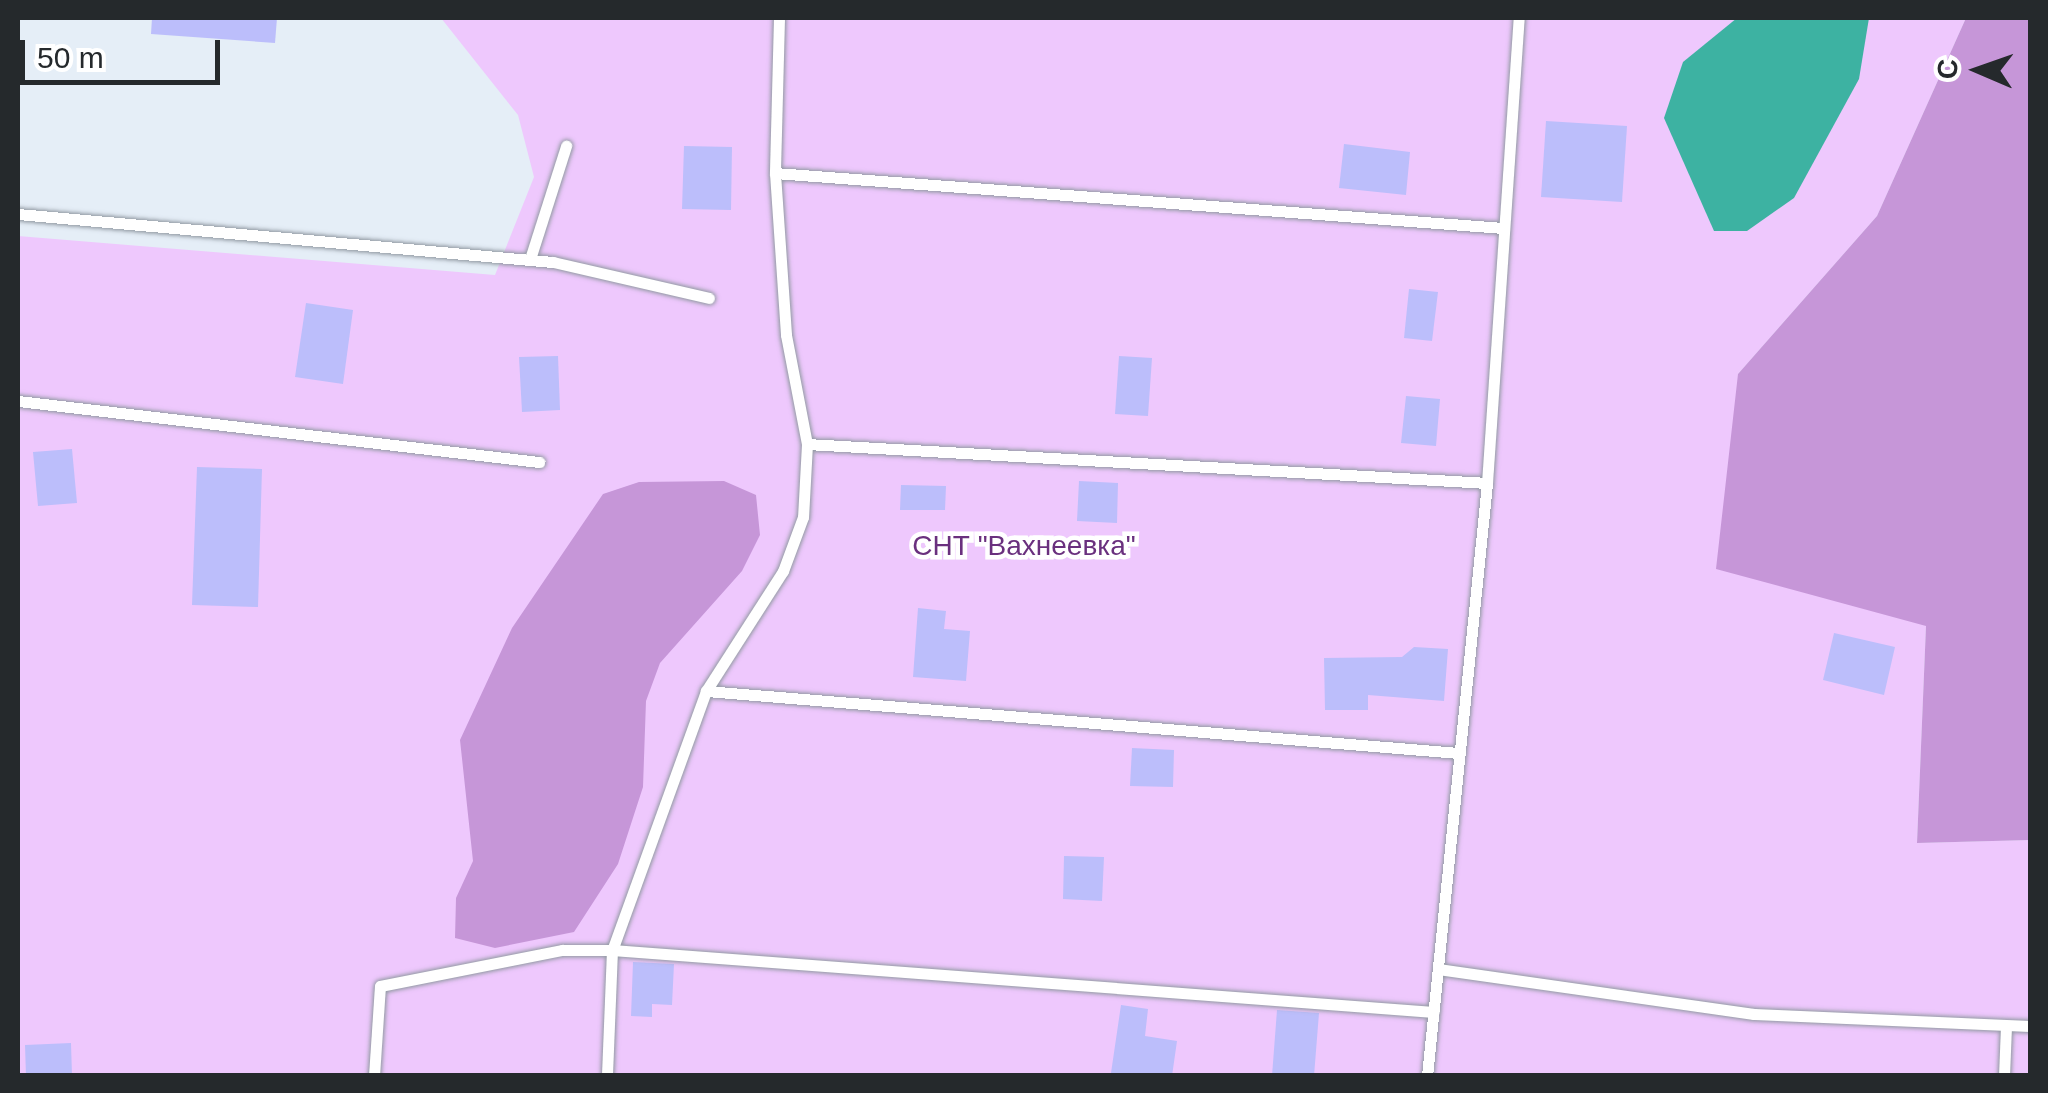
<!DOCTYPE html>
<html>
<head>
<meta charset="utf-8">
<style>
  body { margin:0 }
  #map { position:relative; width:2048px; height:1093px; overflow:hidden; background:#e5eef7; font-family:Helvetica,sans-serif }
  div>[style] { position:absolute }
  .green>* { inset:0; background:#eec8fd }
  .forest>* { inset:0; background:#c696d8 }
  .water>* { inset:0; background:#3db2a2 }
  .building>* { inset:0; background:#bcbefb }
  .roads { filter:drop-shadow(0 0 2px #929aa3) drop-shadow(0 0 2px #929aa3) }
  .lane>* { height:11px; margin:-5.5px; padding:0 5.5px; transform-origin:5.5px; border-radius:5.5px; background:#fff }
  span { translate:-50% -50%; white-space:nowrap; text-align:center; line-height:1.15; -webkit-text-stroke:9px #fff; paint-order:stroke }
  .park-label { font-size:28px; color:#6a307e }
  .frame { position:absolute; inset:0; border:20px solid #25292c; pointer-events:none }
  .north { position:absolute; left:1928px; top:20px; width:100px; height:100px; -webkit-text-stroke:8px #fff; paint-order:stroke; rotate:272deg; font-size:28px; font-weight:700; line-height:40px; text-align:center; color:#25292c }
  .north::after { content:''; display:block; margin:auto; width:35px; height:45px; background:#25292c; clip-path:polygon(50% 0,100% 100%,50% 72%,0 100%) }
  .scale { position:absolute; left:20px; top:40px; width:200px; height:45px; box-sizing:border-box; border:5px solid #25292c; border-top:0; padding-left:12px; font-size:30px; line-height:35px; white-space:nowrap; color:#25292c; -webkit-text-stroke:8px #fff; paint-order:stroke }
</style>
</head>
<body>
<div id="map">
  <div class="green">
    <i style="clip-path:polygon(441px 18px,1966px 18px,1877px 216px,1738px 374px,1926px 626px,1917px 843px,2030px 840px,2030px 1075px,18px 1075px,18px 236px,495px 275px,534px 177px,518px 115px)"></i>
  </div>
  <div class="forest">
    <i style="clip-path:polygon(1966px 18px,2030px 18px,2030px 840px,1917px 843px,1926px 626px,1716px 569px,1738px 374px,1877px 216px)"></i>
    <i style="clip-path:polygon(724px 481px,756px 495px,760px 535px,742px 571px,660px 663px,646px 701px,643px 787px,618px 864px,574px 932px,495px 948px,455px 938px,456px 898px,473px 861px,460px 740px,512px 628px,603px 494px,639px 482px)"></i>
  </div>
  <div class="water">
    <i style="clip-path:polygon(1737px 18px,1869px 18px,1859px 79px,1794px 198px,1747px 231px,1714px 231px,1664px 118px,1683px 62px)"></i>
  </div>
  <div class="building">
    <i style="clip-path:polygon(152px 18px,277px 18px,275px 43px,151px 34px)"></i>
    <i style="clip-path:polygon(1546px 121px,1627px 126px,1622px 202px,1541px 197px)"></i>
    <i style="clip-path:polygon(1344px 144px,1410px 152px,1406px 195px,1339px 188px)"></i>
    <i style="clip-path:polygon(684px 146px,732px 147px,731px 210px,682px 209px)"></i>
    <i style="clip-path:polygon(1409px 289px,1438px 292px,1432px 341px,1404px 338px)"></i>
    <i style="clip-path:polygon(306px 303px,353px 310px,343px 384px,295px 377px)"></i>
    <i style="clip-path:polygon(558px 356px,560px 410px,522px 412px,519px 357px)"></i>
    <i style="clip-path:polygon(1119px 356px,1152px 358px,1148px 416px,1115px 414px)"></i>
    <i style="clip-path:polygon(1406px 396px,1440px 399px,1436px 446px,1401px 443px)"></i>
    <i style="clip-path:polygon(72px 449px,77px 503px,38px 506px,33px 452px)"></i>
    <i style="clip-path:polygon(197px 467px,262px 469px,258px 607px,192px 605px)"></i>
    <i style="clip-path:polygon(1079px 481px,1118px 483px,1117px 523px,1077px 521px)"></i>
    <i style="clip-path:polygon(901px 485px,946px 486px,945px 510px,900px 510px)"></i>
    <i style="clip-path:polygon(918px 608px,946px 611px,944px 629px,970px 631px,966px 681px,913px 677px)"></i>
    <i style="clip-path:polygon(1834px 633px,1895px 647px,1884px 695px,1823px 680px)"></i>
    <i style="clip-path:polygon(1414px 647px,1448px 649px,1444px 701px,1368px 695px,1368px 710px,1325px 710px,1324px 658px,1402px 657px)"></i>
    <i style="clip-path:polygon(1132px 748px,1174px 750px,1173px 787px,1130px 786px)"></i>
    <i style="clip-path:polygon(1064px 856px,1104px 857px,1102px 901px,1063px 899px)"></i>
    <i style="clip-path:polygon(633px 962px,674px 964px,672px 1005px,652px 1004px,652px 1017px,631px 1016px)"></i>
    <i style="clip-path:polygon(1121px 1005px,1148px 1009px,1145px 1036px,1177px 1041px,1172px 1076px,1111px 1073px)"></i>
    <i style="clip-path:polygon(1277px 1010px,1319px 1013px,1314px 1076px,1272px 1076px)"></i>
    <i style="clip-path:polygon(71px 1043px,72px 1076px,26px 1076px,25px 1045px)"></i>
  </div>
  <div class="roads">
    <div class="lane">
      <i style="left:779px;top:18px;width:155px;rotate:91.5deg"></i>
      <i style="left:775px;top:173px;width:730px;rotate:4.32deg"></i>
      <i style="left:775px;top:173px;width:162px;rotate:86.1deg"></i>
      <i style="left:786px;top:335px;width:111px;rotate:79.1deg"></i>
      <i style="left:807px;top:444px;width:681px;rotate:3.28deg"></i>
      <i style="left:18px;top:214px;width:537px;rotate:5.13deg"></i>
      <i style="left:553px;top:262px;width:160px;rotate:13deg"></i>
      <i style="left:530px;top:259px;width:119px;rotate:-72.3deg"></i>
      <i style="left:18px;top:401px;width:525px;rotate:6.68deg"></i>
      <i style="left:807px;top:444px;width:73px;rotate:93.1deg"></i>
      <i style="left:803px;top:517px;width:58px;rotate:110.3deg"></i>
      <i style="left:783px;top:571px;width:143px;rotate:122.7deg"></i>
      <i style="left:706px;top:691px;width:755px;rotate:4.71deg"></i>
      <i style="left:706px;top:691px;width:276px;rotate:109.9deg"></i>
      <i style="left:612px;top:950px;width:824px;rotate:4.31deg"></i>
      <i style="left:1438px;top:969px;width:319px;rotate:8.1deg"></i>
      <i style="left:1754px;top:1014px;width:276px;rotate:2.5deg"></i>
      <i style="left:374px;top:1076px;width:90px;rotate:-86.2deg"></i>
      <i style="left:380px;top:986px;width:186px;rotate:-11.2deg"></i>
      <i style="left:562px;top:950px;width:50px"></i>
      <i style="left:612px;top:950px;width:126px;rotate:92.3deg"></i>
      <i style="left:1427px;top:1076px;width:596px;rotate:-84.22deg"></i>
      <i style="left:1487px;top:483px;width:466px;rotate:-86.1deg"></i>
      <i style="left:2004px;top:1076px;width:50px;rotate:-87.7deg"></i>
    </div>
  </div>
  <div class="park-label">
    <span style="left:1024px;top:546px">СНТ "Вахнеевка"</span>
  </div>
  <div class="frame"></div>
  <div class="north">С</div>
  <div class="scale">50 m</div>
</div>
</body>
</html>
